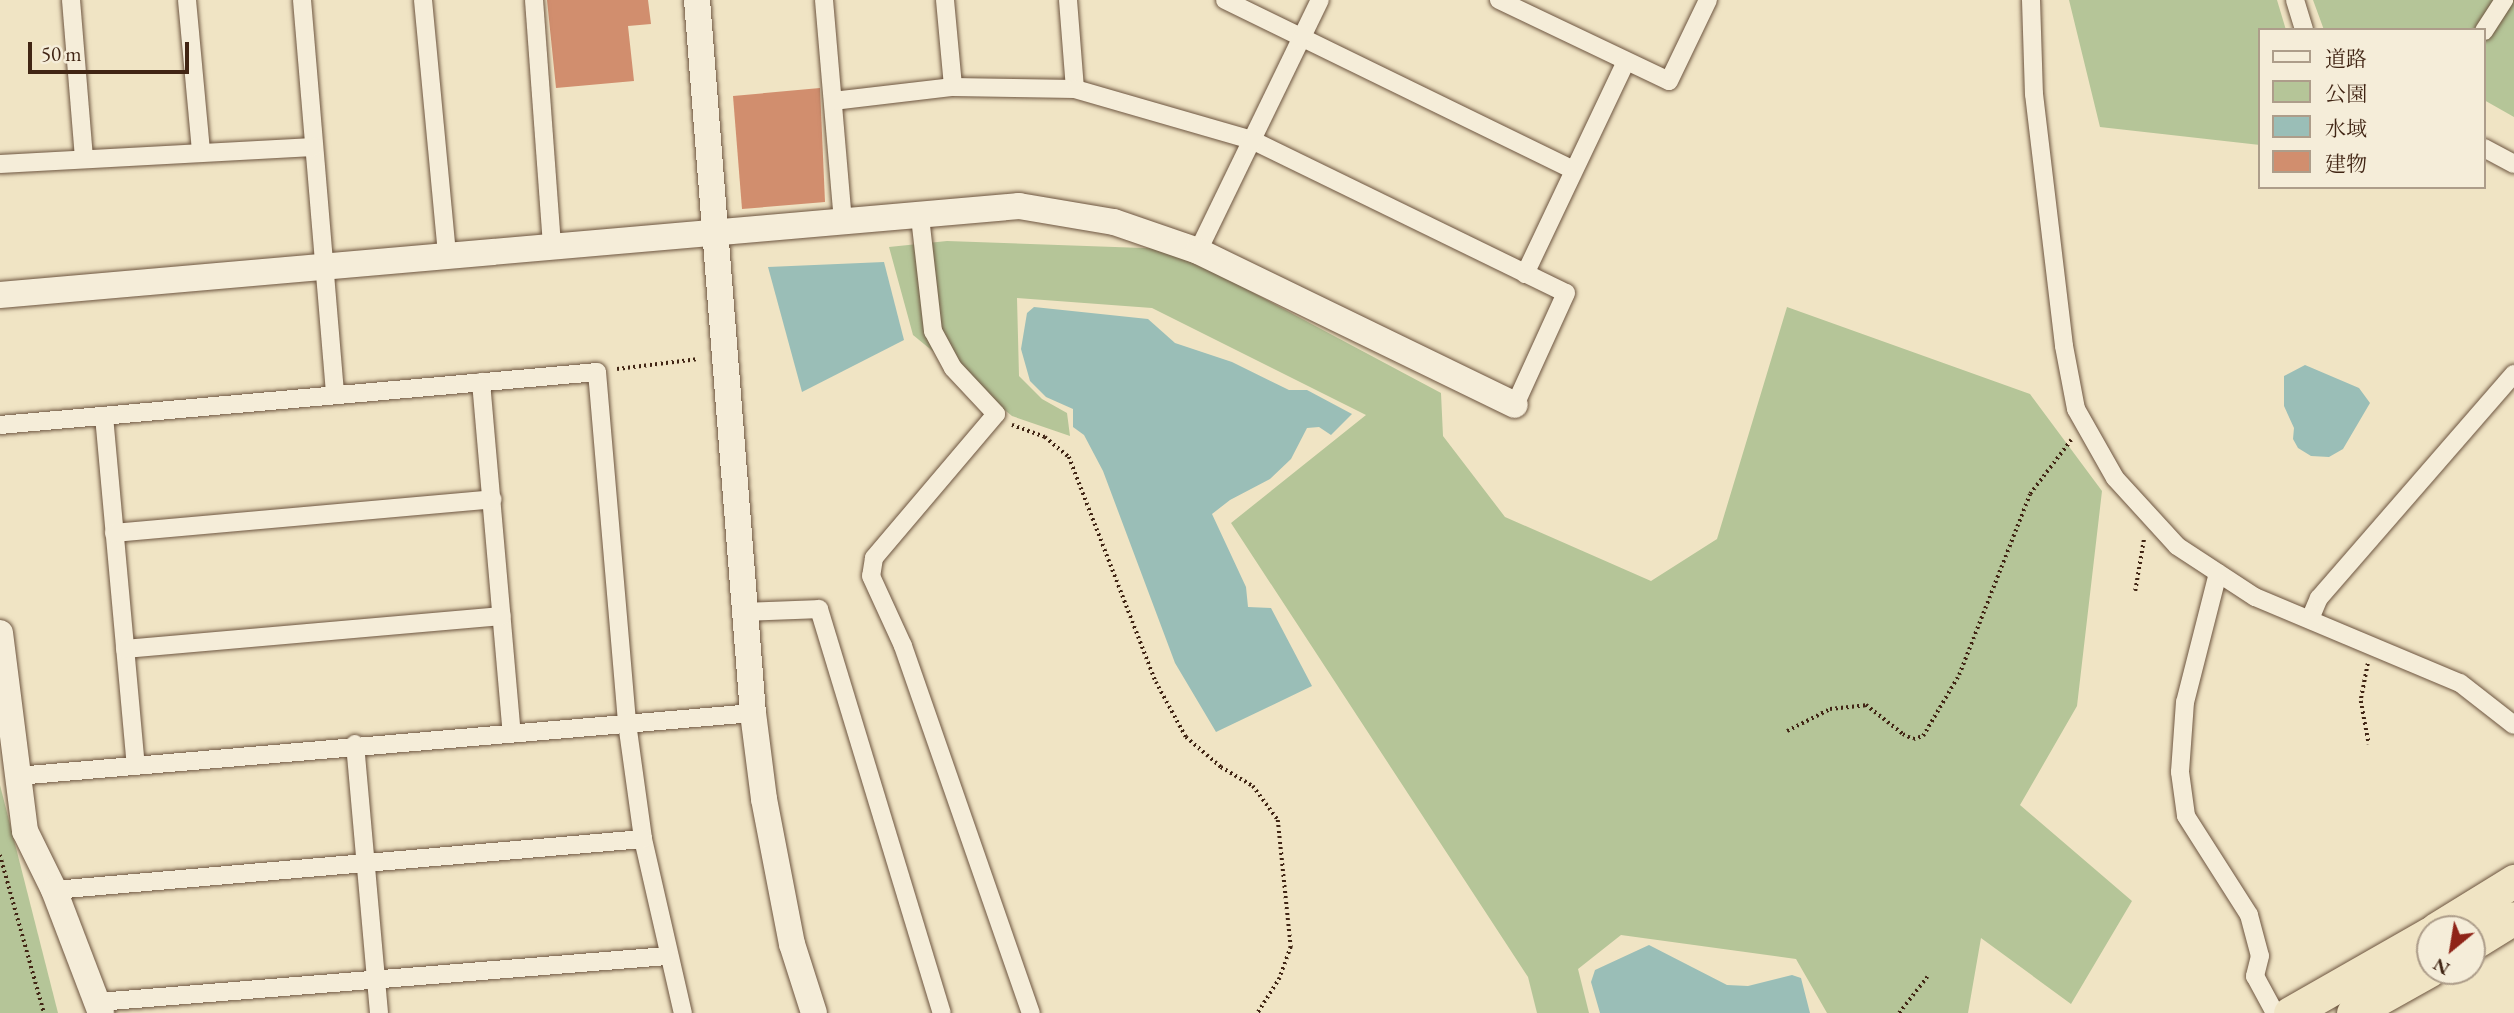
<!DOCTYPE html>
<html>
<head>
<meta charset="utf-8">
<style>
  body { margin:0 }
  #map { position:relative; width:2514px; height:1013px; overflow:hidden; background:#f0e4c4; font-family:"EB Garamond","Noto Serif JP",serif }
  div>[style] { position:absolute }
  .green>* { inset:0; background:#b5c598 }
  .water>* { inset:0; background:#9abeb7 }
  .building>* { inset:0; background:#d18e6e }
  .path>* { height:3.5px; margin-top:-1.75px; transform-origin:0; background:repeating-linear-gradient(90deg,#412514 0 2px,transparent 0 5.5px) }
  .roads { filter:drop-shadow(0 0 2px #6d5540) drop-shadow(0 0 2px #6d5540) }
  .street>* { height:18px; margin:-9px; padding:0 9px; transform-origin:9px; border-radius:9px; background:#f5edd9 }
  .secondary>* { height:26px; margin:-13px; padding:0 13px; transform-origin:13px; border-radius:13px; background:#f5edd9 }
  .highway>* { height:33px; margin:-16.5px; padding:0 16.5px; transform-origin:16.5px; border-radius:16.5px; background:#f0e4c4 }
  span { translate:-50% -50%; white-space:nowrap; text-align:center; line-height:1.15; -webkit-text-stroke:5px #f5edd9; paint-order:stroke }
  .legend { position:absolute; left:2258px; top:28px; width:228px; height:161px; box-sizing:border-box; background:#f5edd9; border:2px solid #ad9d8a; margin:0; padding:9px 12px; list-style:none; font-size:21px; color:#412514 }
  .legend li { display:flex; align-items:center; gap:14px; height:35px }
  .legend b { width:35px; border:2px solid #ad9d8a }
  .north { position:absolute; left:2416px; top:915px; width:70px; height:70px; box-sizing:border-box; background:#f5edd9; border:2px solid #ad9d8a; border-radius:50%; rotate:210deg; font-size:19px; font-weight:700; line-height:28px; text-align:center; color:#412514 }
  .north::after { content:''; display:block; margin:auto; width:24px; height:32px; background:#8f2418; clip-path:polygon(50% 0,100% 100%,50% 72%,0 100%) }
  .scale { position:absolute; left:28px; top:42px; width:161px; height:32px; box-sizing:border-box; border:4px solid #412514; border-top:0; padding-left:9px; font-size:21px; line-height:24px; white-space:nowrap; color:#412514; -webkit-text-stroke:5px #f5edd9; paint-order:stroke }
</style>
</head>
<body>
<div id="map">
  <div class="green">
    <i style="clip-path:polygon(2069px 0,2277px 0,2286px 30px,2260px 30px,2260px 145px,2100px 127px)"></i>
    <i style="clip-path:polygon(2313px 0,2514px 0,2514px 117px,2484px 100px,2484px 30px,2324px 30px)"></i>
    <i style="clip-path:polygon(947px 241px,1171px 249px,1441px 393px,1443px 436px,1505px 517px,1651px 581px,1717px 539px,1787px 307px,2030px 394px,2102px 491px,2077px 706px,2020px 805px,2132px 901px,2071px 1004px,1981px 938px,1968px 1013px,1827px 1013px,1796px 959px,1621px 935px,1578px 969px,1589px 1013px,1537px 1013px,1528px 977px,1231px 523px,1366px 415px,1152px 308px,1017px 298px,1019px 376px,1042px 399px,1067px 413px,1070px 436px,1012px 416px,913px 335px,889px 247px)"></i>
    <i style="clip-path:polygon(0 785px,58px 1013px,0 1013px)"></i>
  </div>
  <div class="water">
    <i style="clip-path:polygon(884px 262px,904px 340px,802px 392px,768px 267px)"></i>
    <i style="clip-path:polygon(1034px 307px,1148px 319px,1175px 343px,1232px 362px,1289px 390px,1307px 390px,1352px 414px,1331px 435px,1319px 427px,1307px 428px,1291px 459px,1270px 479px,1230px 500px,1212px 514px,1246px 587px,1248px 607px,1271px 608px,1312px 686px,1216px 732px,1175px 663px,1103px 471px,1084px 435px,1073px 427px,1073px 409px,1046px 397px,1030px 381px,1021px 349px,1027px 313px)"></i>
    <i style="clip-path:polygon(2305px 365px,2359px 388px,2370px 403px,2343px 449px,2329px 457px,2311px 456px,2298px 448px,2293px 439px,2294px 428px,2284px 406px,2284px 376px)"></i>
    <i style="clip-path:polygon(1649px 945px,1727px 985px,1748px 986px,1792px 975px,1801px 978px,1810px 1013px,1600px 1013px,1591px 982px,1595px 970px)"></i>
  </div>
  <div class="building">
    <i style="clip-path:polygon(547px 0,648px 0,651px 24px,628px 26px,634px 81px,556px 88px)"></i>
    <i style="clip-path:polygon(820px 88px,825px 202px,742px 209px,733px 96px)"></i>
  </div>
  <div class="path">
    <i style="left:617px;top:369px;width:82px;rotate:-7deg"></i>
    <i style="left:1012px;top:425px;width:35px;rotate:20deg"></i>
    <i style="left:1045px;top:437px;width:31px;rotate:40deg"></i>
    <i style="left:1069px;top:457px;width:241px;rotate:68.9deg"></i>
    <i style="left:1156px;top:682px;width:63px;rotate:61.4deg"></i>
    <i style="left:1186px;top:737px;width:46px;rotate:40.6deg"></i>
    <i style="left:1221px;top:767px;width:37px;rotate:31deg"></i>
    <i style="left:1253px;top:786px;width:42px;rotate:53.7deg"></i>
    <i style="left:1278px;top:820px;width:128px;rotate:84.2deg"></i>
    <i style="left:1291px;top:947px;width:33px;rotate:110deg"></i>
    <i style="left:1280px;top:978px;width:41px;rotate:122.2deg"></i>
    <i style="left:2135px;top:591px;width:54px;rotate:-80.4deg"></i>
    <i style="left:2368px;top:664px;width:38px;rotate:101deg"></i>
    <i style="left:2361px;top:701px;width:44px;rotate:79.5deg"></i>
    <i style="left:1787px;top:731px;width:48px;rotate:-27.1deg"></i>
    <i style="left:1830px;top:709px;width:36px;rotate:-6deg"></i>
    <i style="left:1866px;top:705px;width:47px;rotate:38.1deg"></i>
    <i style="left:1903px;top:734px;width:11px;rotate:27deg"></i>
    <i style="left:1913px;top:739px;width:10px;rotate:-17deg"></i>
    <i style="left:1923px;top:736px;width:71px;rotate:-59.5deg"></i>
    <i style="left:1959px;top:675px;width:194px;rotate:-68.6deg"></i>
    <i style="left:2030px;top:494px;width:68px;rotate:-52.8deg"></i>
    <i style="left:0;top:855px;width:164px;rotate:74.4deg"></i>
    <i style="left:1899px;top:1013px;width:46px;rotate:-52.1deg"></i>
  </div>
  <div class="roads">
    <div class="street">
      <i style="left:71px;top:0;width:159px;rotate:85.3deg"></i>
      <i style="left:187px;top:0;width:151px;rotate:84.7deg"></i>
      <i style="left:302px;top:0;width:396px;rotate:85.2deg"></i>
      <i style="left:423px;top:0;width:257px;rotate:84.6deg"></i>
      <i style="left:534px;top:0;width:248px;rotate:85.8deg"></i>
      <i style="left:824px;top:0;width:223px;rotate:85.1deg"></i>
      <i style="left:945px;top:0;width:87px;rotate:84.7deg"></i>
      <i style="left:1068px;top:0;width:89px;rotate:85.5deg"></i>
      <i style="left:1225px;top:0;width:388px;rotate:26deg"></i>
      <i style="left:1499px;top:0;width:188px;rotate:25.5deg"></i>
      <i style="left:1669px;top:81px;width:90px;rotate:-64.3deg"></i>
      <i style="left:2031px;top:0;width:94px;rotate:88.2deg"></i>
      <i style="left:2034px;top:94px;width:254px;rotate:83.2deg"></i>
      <i style="left:2064px;top:346px;width:64px;rotate:79.2deg"></i>
      <i style="left:2076px;top:409px;width:79px;rotate:60.5deg"></i>
      <i style="left:2115px;top:478px;width:92px;rotate:47.6deg"></i>
      <i style="left:2177px;top:546px;width:93px;rotate:33.2deg"></i>
      <i style="left:2255px;top:597px;width:222px;rotate:22.8deg"></i>
      <i style="left:2460px;top:683px;width:68px;rotate:37.9deg"></i>
      <i style="left:2295px;top:0;width:31px;rotate:73deg"></i>
      <i style="left:2484px;top:31px;width:37px;rotate:-57deg"></i>
      <i style="left:833px;top:101px;width:121px;rotate:-6.7deg"></i>
      <i style="left:953px;top:87px;width:122px;rotate:0.9deg"></i>
      <i style="left:1075px;top:89px;width:184px;rotate:16.1deg"></i>
      <i style="left:1252px;top:140px;width:349px;rotate:26deg"></i>
      <i style="left:1566px;top:293px;width:123px;rotate:114.5deg"></i>
      <i style="left:2484px;top:148px;width:34px;rotate:28deg"></i>
      <i style="left:0;top:164px;width:314px;rotate:-3.1deg"></i>
      <i style="left:920px;top:217px;width:115px;rotate:83.5deg"></i>
      <i style="left:933px;top:331px;width:42px;rotate:61.6deg"></i>
      <i style="left:953px;top:368px;width:63px;rotate:46.9deg"></i>
      <i style="left:996px;top:414px;width:189px;rotate:130.3deg"></i>
      <i style="left:874px;top:558px;width:18px;rotate:99deg"></i>
      <i style="left:871px;top:576px;width:77px;rotate:65.4deg"></i>
      <i style="left:903px;top:646px;width:389px;rotate:70.8deg"></i>
      <i style="left:1198px;top:251px;width:279px;rotate:-64.1deg"></i>
      <i style="left:1525px;top:274px;width:233px;rotate:-64.6deg"></i>
      <i style="left:481px;top:382px;width:352px;rotate:85deg"></i>
      <i style="left:104px;top:416px;width:351px;rotate:84.8deg"></i>
      <i style="left:0;top:425px;width:599px;rotate:-5.07deg"></i>
      <i style="left:597px;top:372px;width:352px;rotate:85.1deg"></i>
      <i style="left:627px;top:723px;width:117px;rotate:82.1deg"></i>
      <i style="left:643px;top:839px;width:179px;rotate:77.1deg"></i>
      <i style="left:114px;top:533px;width:380px;rotate:-5.1deg"></i>
      <i style="left:2218px;top:573px;width:133px;rotate:104.3deg"></i>
      <i style="left:2185px;top:702px;width:70px;rotate:94.1deg"></i>
      <i style="left:2180px;top:772px;width:44px;rotate:82.2deg"></i>
      <i style="left:2186px;top:816px;width:117px;rotate:57.5deg"></i>
      <i style="left:2249px;top:915px;width:42px;rotate:75deg"></i>
      <i style="left:2260px;top:956px;width:21px;rotate:104deg"></i>
      <i style="left:2255px;top:976px;width:42px;rotate:61.6deg"></i>
      <i style="left:745px;top:612px;width:74px;rotate:-2.3deg"></i>
      <i style="left:819px;top:609px;width:422px;rotate:73.1deg"></i>
      <i style="left:2310px;top:619px;width:23px;rotate:-67deg"></i>
      <i style="left:2319px;top:598px;width:297px;rotate:-49deg"></i>
      <i style="left:125px;top:649px;width:378px;rotate:-5deg"></i>
      <i style="left:355px;top:744px;width:270px;rotate:84.9deg"></i>
      <i style="left:17px;top:776px;width:739px;rotate:-4.89deg"></i>
      <i style="left:54px;top:890px;width:591px;rotate:-4.95deg"></i>
      <i style="left:98px;top:1002px;width:571px;rotate:-4.62deg"></i>
    </div>
    <div class="secondary">
      <i style="left:697px;top:0;width:715px;rotate:85.51deg"></i>
      <i style="left:753px;top:713px;width:87px;rotate:82.7deg"></i>
      <i style="left:764px;top:799px;width:148px;rotate:79.1deg"></i>
      <i style="left:792px;top:944px;width:72px;rotate:72.3deg"></i>
      <i style="left:0;top:295px;width:1023px;rotate:-4.99deg"></i>
      <i style="left:1019px;top:206px;width:96px;rotate:9.6deg"></i>
      <i style="left:1114px;top:222px;width:89px;rotate:19deg"></i>
      <i style="left:1198px;top:251px;width:352px;rotate:25.9deg"></i>
      <i style="left:0;top:633px;width:200px;rotate:82.8deg"></i>
      <i style="left:25px;top:831px;width:66px;rotate:63.8deg"></i>
      <i style="left:54px;top:890px;width:132px;rotate:69.1deg"></i>
    </div>
    <div class="highway">
      <i style="left:2436px;top:929px;width:92px;rotate:-31.6deg"></i>
      <i style="left:2472px;top:944px;width:49px;rotate:-31.8deg"></i>
      <i style="left:2290px;top:1013px;width:161px;rotate:-29.7deg"></i>
      <i style="left:2353px;top:1013px;width:88px;rotate:-29.2deg"></i>
    </div>
  </div>
  <ul class="legend">
  <li><b style="height:9px;background:#f5edd9"></b>道路</li>
  <li><b style="height:19px;background:#b5c598"></b>公園</li>
  <li><b style="height:19px;background:#9abeb7"></b>水域</li>
  <li><b style="height:19px;background:#d18e6e"></b>建物</li>
  </ul>
  <div class="north">N</div>
  <div class="scale">50 m</div>
</div>
</body>
</html>
